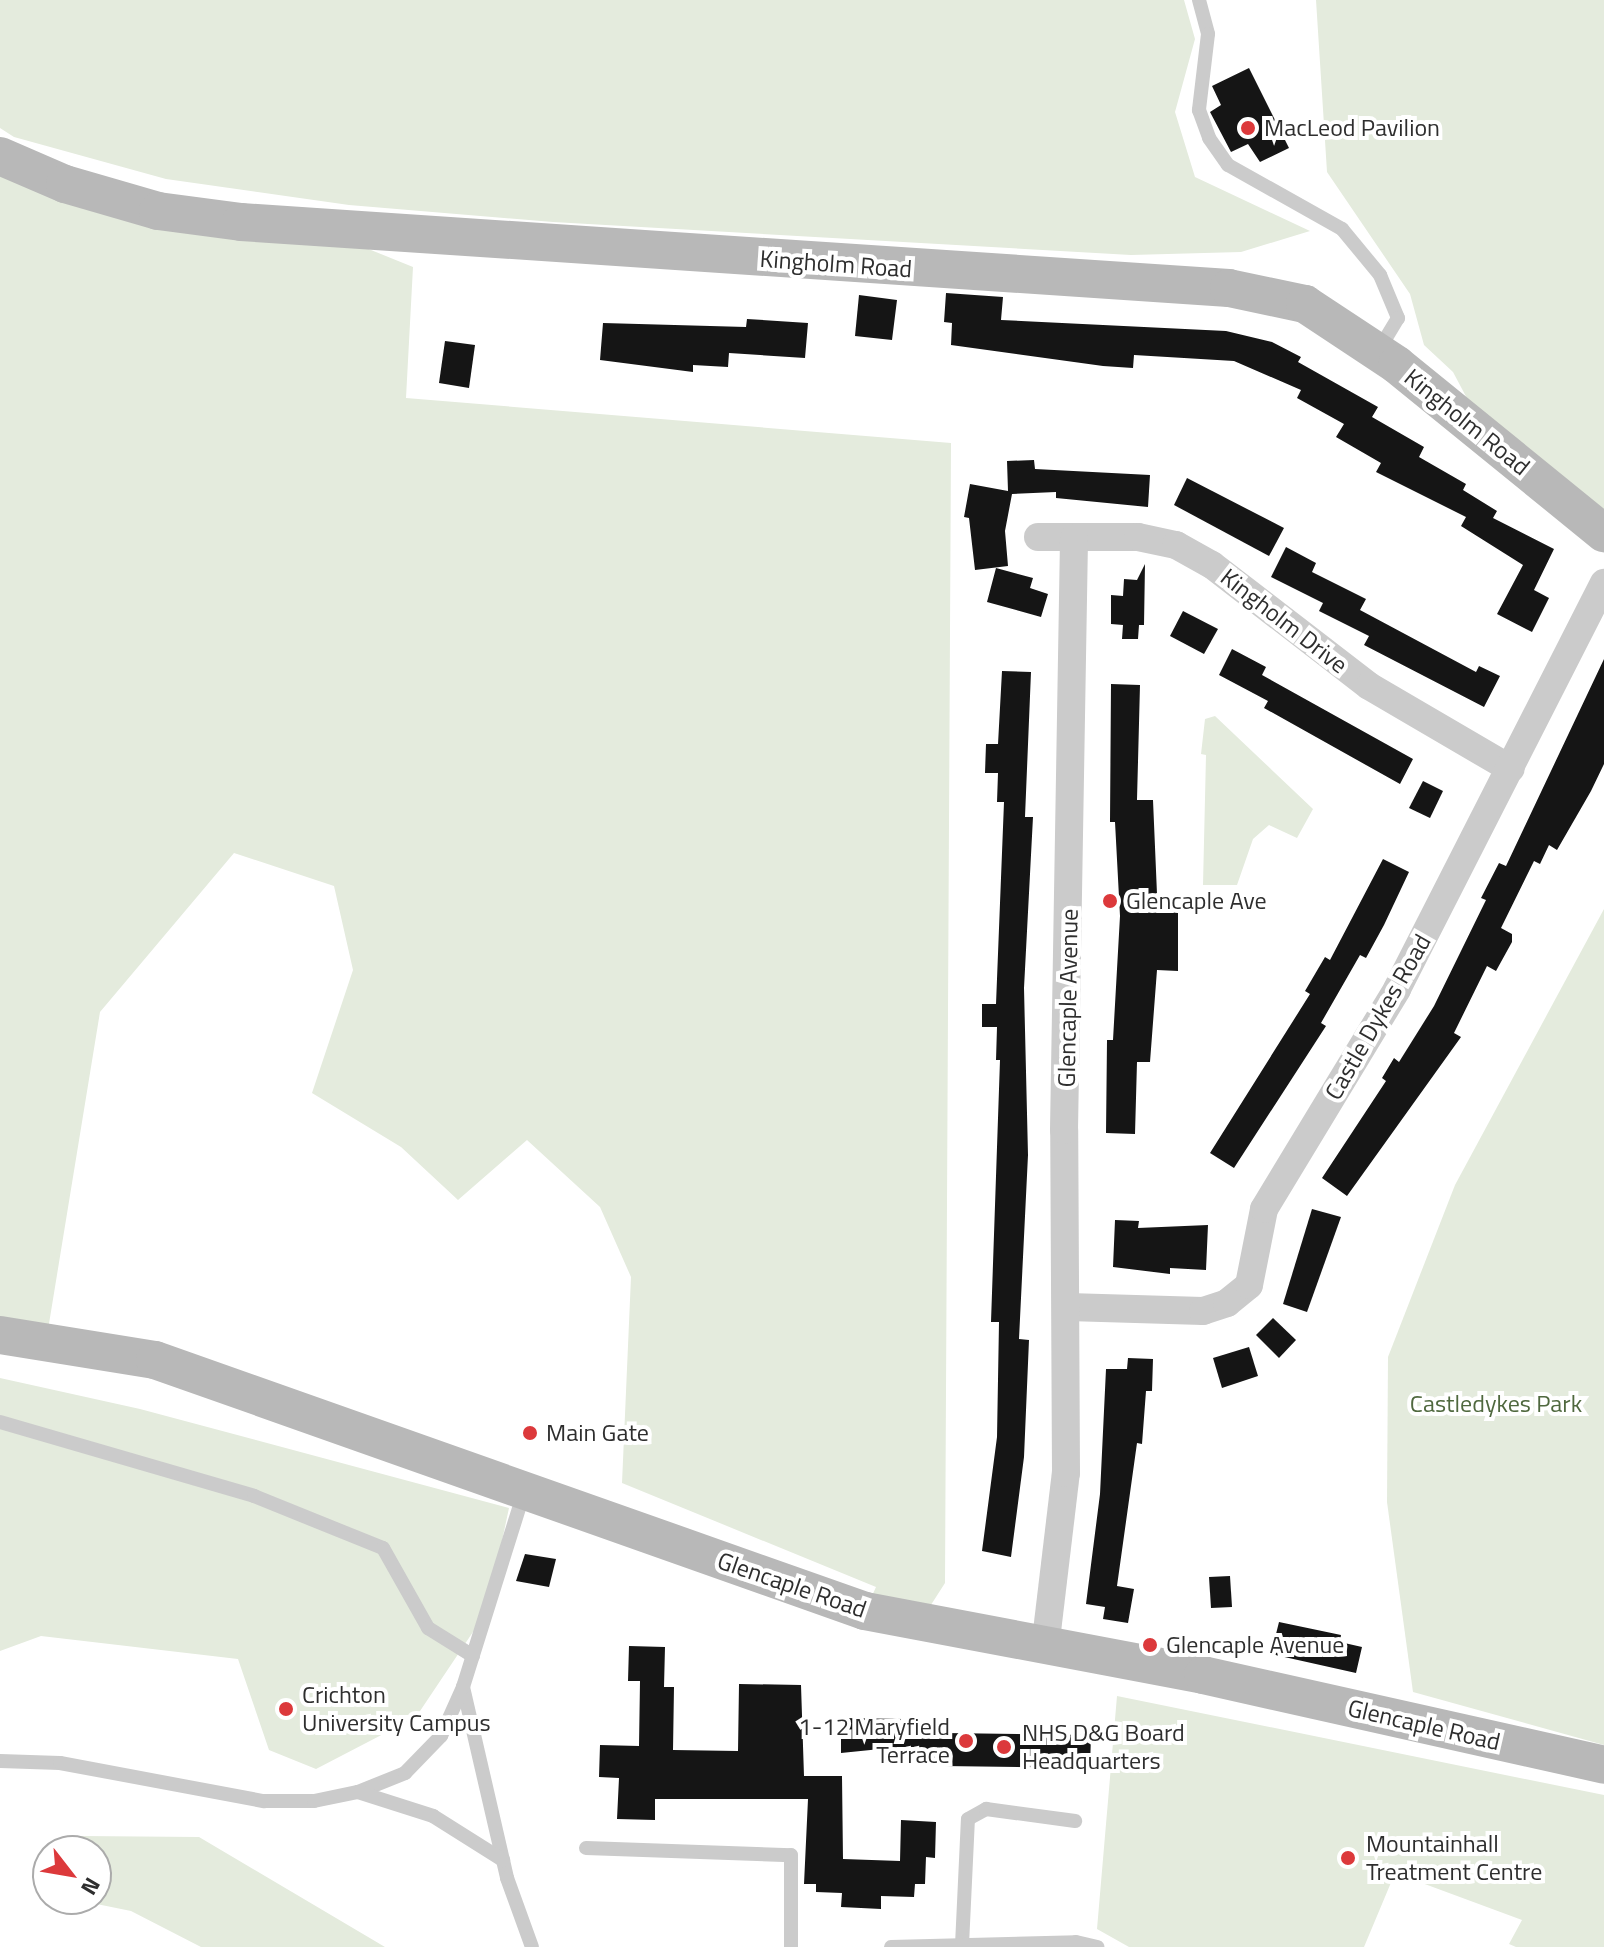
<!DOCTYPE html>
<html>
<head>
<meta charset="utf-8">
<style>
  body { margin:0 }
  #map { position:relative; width:1604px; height:1947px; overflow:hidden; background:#fff; font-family:"Titillium Web",sans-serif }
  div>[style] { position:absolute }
  .green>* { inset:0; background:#e4ebdd }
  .building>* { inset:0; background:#151515 }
  .lane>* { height:14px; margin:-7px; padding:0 7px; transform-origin:7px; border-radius:7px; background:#cbcbcb }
  .street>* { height:28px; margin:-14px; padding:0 14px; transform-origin:14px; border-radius:14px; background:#cbcbcb }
  .secondary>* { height:38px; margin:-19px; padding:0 19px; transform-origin:19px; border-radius:19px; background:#b8b8b8 }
  .dots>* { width:22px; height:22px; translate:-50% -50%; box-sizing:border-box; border:4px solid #fff; border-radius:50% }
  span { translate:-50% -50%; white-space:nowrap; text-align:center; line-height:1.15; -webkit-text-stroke:8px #fff; paint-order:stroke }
  .poi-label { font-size:24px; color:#2e2e2e }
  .left { translate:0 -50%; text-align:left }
  .right { translate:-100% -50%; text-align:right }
  .street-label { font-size:24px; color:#2e2e2e }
  .park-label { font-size:24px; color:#4f683e }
  .north { position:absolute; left:32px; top:1835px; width:80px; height:80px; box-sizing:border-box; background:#fff; border:2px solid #ababab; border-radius:50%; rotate:121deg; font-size:22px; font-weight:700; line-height:32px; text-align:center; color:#2e2e2e }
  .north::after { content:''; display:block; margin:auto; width:28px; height:36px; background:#dc393b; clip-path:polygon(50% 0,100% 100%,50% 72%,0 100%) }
</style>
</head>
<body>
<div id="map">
  <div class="green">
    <i style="clip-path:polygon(0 0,1184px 0,1195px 39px,1175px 112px,1195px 177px,1310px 231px,1241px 252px,1131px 255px,553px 222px,349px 205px,166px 179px,14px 137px,0 128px)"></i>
    <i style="clip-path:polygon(1316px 0,1604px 0,1604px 525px,1487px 436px,1453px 372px,1424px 345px,1410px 294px,1327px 172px)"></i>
    <i style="clip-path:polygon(0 156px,324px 231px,413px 267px,406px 398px,951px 443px,945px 1583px,920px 1622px,865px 1611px,876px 1587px,622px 1483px,631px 1277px,600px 1207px,527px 1140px,458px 1200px,401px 1147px,312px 1093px,353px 970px,334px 886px,234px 853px,100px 1012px,46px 1342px,0 1335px)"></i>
    <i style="clip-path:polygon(1215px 716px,1313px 809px,1297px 838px,1269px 825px,1253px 839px,1237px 885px,1203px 885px,1206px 755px,1201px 754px,1205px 719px)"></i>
    <i style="clip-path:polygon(1604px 909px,1604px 1745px,1413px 1692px,1387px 1502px,1388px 1357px,1455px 1185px)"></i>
    <i style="clip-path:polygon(0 1378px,140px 1409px,509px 1508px,487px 1611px,416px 1717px,316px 1769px,269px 1750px,238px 1659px,41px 1636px,0 1651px)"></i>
    <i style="clip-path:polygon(1117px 1696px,1604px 1795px,1604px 1947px,1516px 1947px,1509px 1944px,1522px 1920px,1395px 1873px,1364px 1947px,1129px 1947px,1097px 1929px)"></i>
    <i style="clip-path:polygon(81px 1836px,199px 1837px,385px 1947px,201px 1947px,131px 1911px,72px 1899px,96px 1899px,96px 1851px,76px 1851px)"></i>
  </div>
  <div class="building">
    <i style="clip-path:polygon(1249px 68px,1289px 148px,1260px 162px,1248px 144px,1231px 152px,1210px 112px,1221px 105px,1212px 86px)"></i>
    <i style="clip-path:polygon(946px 293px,1003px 297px,1001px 320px,1226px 331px,1272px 342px,1301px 357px,1298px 362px,1378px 407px,1372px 417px,1424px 447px,1419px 457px,1466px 484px,1463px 490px,1497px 511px,1493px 518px,1554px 549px,1534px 590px,1549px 598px,1532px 632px,1497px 614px,1523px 565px,1461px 526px,1466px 517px,1376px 472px,1381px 463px,1336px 437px,1344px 424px,1297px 398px,1301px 390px,1234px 361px,1134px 355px,1133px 368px,1103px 366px,951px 345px,952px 323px,944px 322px)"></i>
    <i style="clip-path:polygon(859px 295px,897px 300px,892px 340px,855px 336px)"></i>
    <i style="clip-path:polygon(747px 319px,808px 323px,805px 358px,729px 353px,728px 367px,693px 365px,693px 372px,600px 360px,603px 323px,746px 327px)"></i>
    <i style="clip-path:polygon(445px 341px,475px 345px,469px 388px,439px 383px)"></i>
    <i style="clip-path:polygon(1034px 460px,1035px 469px,1150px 475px,1148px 507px,1056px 498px,1056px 492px,1012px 494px,1005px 531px,1008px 566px,975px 570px,969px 518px,964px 517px,970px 484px,1008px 491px,1007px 461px)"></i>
    <i style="clip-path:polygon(1187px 478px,1284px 528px,1269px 556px,1174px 505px)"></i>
    <i style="clip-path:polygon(1286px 547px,1316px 563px,1312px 572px,1366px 599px,1360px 610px,1476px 672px,1479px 666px,1500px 676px,1484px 707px,1364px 645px,1369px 636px,1319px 611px,1323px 603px,1271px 577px)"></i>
    <i style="clip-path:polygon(1145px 564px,1144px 625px,1139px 625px,1138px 639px,1122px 639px,1123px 625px,1111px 624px,1111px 595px,1123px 596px,1124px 579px,1137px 580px)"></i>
    <i style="clip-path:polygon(996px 568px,1033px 578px,1030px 588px,1048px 594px,1041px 617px,987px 602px)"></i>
    <i style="clip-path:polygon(1183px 611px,1218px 629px,1204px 654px,1170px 636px)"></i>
    <i style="clip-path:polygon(1232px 649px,1266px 667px,1262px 675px,1413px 759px,1400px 784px,1264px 708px,1268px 701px,1219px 675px)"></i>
    <i style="clip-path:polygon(1604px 659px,1604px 764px,1591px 791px,1557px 850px,1549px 845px,1540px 864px,1534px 861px,1501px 928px,1512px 934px,1512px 942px,1496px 971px,1487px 966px,1454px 1033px,1461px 1037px,1347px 1196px,1322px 1178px,1386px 1081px,1382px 1078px,1394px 1058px,1399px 1062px,1434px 1006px,1486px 900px,1481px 898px,1499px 863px,1506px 866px)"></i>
    <i style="clip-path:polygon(1002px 671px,1031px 672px,1025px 817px,1033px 817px,1024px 988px,1028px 1155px,1019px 1339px,1029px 1340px,1024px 1457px,1011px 1557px,982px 1551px,997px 1437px,999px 1322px,991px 1322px,1000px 1060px,996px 1060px,997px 1027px,982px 1027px,982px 1004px,996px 1004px,1004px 802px,997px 802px,998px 773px,985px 773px,986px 744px,998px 744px)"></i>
    <i style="clip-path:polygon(1111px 684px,1140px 685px,1137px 800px,1153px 800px,1157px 894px,1162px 894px,1162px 904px,1178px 904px,1178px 971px,1157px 970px,1150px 1062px,1137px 1062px,1135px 1134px,1106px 1133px,1107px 1040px,1113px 1040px,1120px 916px,1115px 822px,1110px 822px)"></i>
    <i style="clip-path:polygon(1423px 781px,1443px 791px,1430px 818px,1409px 808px)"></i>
    <i style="clip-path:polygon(1383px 859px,1409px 872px,1384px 925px,1366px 958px,1360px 955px,1321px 1023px,1326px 1026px,1234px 1168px,1210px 1153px,1310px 994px,1305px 991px,1325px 957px,1330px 960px)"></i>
    <i style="clip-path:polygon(1312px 1209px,1341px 1217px,1307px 1312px,1283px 1304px)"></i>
    <i style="clip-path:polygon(1115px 1220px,1139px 1221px,1138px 1228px,1208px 1225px,1206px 1270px,1170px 1268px,1170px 1274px,1113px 1267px)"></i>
    <i style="clip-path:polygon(1273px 1318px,1296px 1340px,1279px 1358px,1256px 1335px)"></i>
    <i style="clip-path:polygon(1249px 1347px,1258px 1376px,1222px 1388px,1213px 1358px)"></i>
    <i style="clip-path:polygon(1128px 1358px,1153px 1359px,1152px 1391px,1146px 1391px,1142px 1444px,1137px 1443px,1117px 1586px,1134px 1589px,1128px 1623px,1103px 1619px,1105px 1607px,1086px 1604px,1100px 1494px,1106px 1369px,1127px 1369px)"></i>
    <i style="clip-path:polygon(525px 1554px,556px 1559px,549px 1587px,516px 1581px)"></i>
    <i style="clip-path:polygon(1230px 1576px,1232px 1607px,1211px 1608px,1209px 1577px)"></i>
    <i style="clip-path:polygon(1279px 1622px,1341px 1635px,1340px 1642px,1362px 1647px,1356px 1673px,1271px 1654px)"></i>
    <i style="clip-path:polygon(629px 1646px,665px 1647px,664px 1687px,674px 1687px,673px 1750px,738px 1751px,739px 1684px,801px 1685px,804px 1776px,842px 1776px,843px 1859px,900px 1861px,901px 1820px,936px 1822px,935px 1858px,926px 1857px,925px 1884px,915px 1884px,914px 1897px,881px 1896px,881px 1909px,841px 1907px,842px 1893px,816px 1892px,816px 1884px,804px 1884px,808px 1799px,655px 1799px,655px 1820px,617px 1819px,619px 1778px,599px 1777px,600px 1745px,639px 1746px,640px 1681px,628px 1681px)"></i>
    <i style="clip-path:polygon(841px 1718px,903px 1719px,902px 1724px,945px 1733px,1091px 1735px,1090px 1768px,943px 1766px,943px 1761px,900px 1754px,900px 1747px,841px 1753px)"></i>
  </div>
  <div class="lane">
    <i style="left:1199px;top:0;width:35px;rotate:75deg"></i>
    <i style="left:1208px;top:34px;width:77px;rotate:96.8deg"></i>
    <i style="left:1199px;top:110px;width:30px;rotate:70deg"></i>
    <i style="left:1209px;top:138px;width:33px;rotate:55deg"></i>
    <i style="left:1228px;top:165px;width:131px;rotate:29.3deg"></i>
    <i style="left:1342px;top:229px;width:60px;rotate:50.4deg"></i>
    <i style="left:1380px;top:275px;width:47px;rotate:67.3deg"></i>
    <i style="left:1398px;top:318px;width:37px;rotate:121deg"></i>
    <i style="left:0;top:1422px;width:265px;rotate:16.2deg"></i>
    <i style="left:254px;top:1496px;width:139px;rotate:22deg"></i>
    <i style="left:383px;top:1548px;width:92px;rotate:60.6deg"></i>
    <i style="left:428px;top:1628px;width:53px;rotate:31.9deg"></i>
    <i style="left:463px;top:1687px;width:196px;rotate:77deg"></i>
    <i style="left:507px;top:1878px;width:73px;rotate:70.1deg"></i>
    <i style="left:0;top:1761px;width:60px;rotate:1.9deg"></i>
    <i style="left:60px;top:1763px;width:208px;rotate:10.6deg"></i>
    <i style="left:264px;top:1801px;width:50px"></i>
    <i style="left:314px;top:1801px;width:45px;rotate:-11.6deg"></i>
    <i style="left:358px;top:1792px;width:51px;rotate:-22deg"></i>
    <i style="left:405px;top:1773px;width:52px;rotate:-45.8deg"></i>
    <i style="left:441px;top:1736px;width:54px;rotate:-65.8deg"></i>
    <i style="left:463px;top:1687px;width:204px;rotate:-72.6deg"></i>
    <i style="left:358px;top:1792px;width:79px;rotate:17.7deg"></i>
    <i style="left:433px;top:1816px;width:83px;rotate:32.2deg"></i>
    <i style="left:586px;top:1848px;width:205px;rotate:2deg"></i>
    <i style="left:791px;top:1855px;width:92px;rotate:90deg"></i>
    <i style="left:962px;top:1945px;width:126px;rotate:-87.3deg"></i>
    <i style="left:968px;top:1819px;width:21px;rotate:-29deg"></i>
    <i style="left:986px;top:1809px;width:90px;rotate:7.7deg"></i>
    <i style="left:891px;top:1947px;width:185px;rotate:-1.5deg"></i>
    <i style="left:1076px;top:1942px;width:22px;rotate:13deg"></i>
  </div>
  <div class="street">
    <i style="left:1038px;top:537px;width:100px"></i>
    <i style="left:1138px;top:537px;width:39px;rotate:12deg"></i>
    <i style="left:1176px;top:545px;width:41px;rotate:29.1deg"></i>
    <i style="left:1212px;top:565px;width:198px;rotate:37.6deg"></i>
    <i style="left:1369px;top:686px;width:164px;rotate:30.3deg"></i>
    <i style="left:1068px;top:1307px;width:135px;rotate:1.7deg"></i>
    <i style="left:1203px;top:1311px;width:25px;rotate:-18deg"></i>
    <i style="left:1227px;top:1303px;width:28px;rotate:-39deg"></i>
    <i style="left:1249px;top:1285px;width:77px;rotate:-78.8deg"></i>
    <i style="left:1264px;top:1209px;width:257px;rotate:-58.8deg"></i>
    <i style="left:1397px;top:989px;width:456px;rotate:-63deg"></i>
    <i style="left:1045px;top:1648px;width:176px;rotate:-83.2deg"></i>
    <i style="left:1066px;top:1473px;width:343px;rotate:-90.3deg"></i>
    <i style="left:1064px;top:1130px;width:592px;rotate:-89.03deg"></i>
  </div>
  <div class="secondary">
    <i style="left:0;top:156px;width:71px;rotate:23.3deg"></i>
    <i style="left:65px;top:184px;width:97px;rotate:16.2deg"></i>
    <i style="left:158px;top:211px;width:84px;rotate:7.5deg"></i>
    <i style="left:241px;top:222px;width:990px;rotate:3.82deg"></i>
    <i style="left:1229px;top:288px;width:78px;rotate:11.9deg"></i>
    <i style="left:1305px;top:304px;width:110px;rotate:33.5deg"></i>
    <i style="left:1397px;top:365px;width:267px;rotate:39.1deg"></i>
    <i style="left:0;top:1335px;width:157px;rotate:9.2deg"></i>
    <i style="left:155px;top:1360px;width:753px;rotate:19.47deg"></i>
    <i style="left:865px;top:1611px;width:344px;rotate:10.7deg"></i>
    <i style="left:1203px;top:1675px;width:411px;rotate:12.6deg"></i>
  </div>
  <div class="dots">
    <i style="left:1248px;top:128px;background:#dc393b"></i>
    <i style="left:1110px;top:901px;background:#dc393b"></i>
    <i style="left:530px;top:1433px;background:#dc393b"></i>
    <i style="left:1150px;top:1645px;background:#dc393b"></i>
    <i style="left:286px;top:1709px;background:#dc393b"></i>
    <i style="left:966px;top:1741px;background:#dc393b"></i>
    <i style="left:1004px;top:1747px;background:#dc393b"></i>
    <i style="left:1348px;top:1858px;background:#dc393b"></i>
  </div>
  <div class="poi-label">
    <span class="left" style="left:1264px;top:128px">MacLeod Pavilion</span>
    <span class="left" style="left:1126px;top:901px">Glencaple Ave</span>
    <span class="left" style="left:546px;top:1433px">Main Gate</span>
    <span class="left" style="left:1166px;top:1645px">Glencaple Avenue</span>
    <span class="left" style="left:302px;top:1709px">Crichton<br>University Campus</span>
    <span class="right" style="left:950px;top:1741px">1-12 Maryfield<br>Terrace</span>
    <span class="left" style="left:1022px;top:1747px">NHS D&amp;G Board<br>Headquarters</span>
    <span class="left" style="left:1366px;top:1858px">Mountainhall<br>Treatment Centre</span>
  </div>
  <div class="street-label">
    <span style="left:836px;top:264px;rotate:4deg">Kingholm Road</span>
    <span style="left:1467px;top:422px;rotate:39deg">Kingholm Road</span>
    <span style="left:1284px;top:621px;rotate:38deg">Kingholm Drive</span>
    <span style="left:1068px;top:998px;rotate:-89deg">Glencaple Avenue</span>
    <span style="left:1378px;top:1017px;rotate:-60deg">Castle Dykes Road</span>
    <span style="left:792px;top:1585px;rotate:19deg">Glencaple Road</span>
    <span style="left:1424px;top:1725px;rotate:13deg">Glencaple Road</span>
  </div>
  <div class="park-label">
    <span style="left:1496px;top:1404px">Castledykes Park</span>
  </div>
  <div class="north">N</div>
</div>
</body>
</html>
